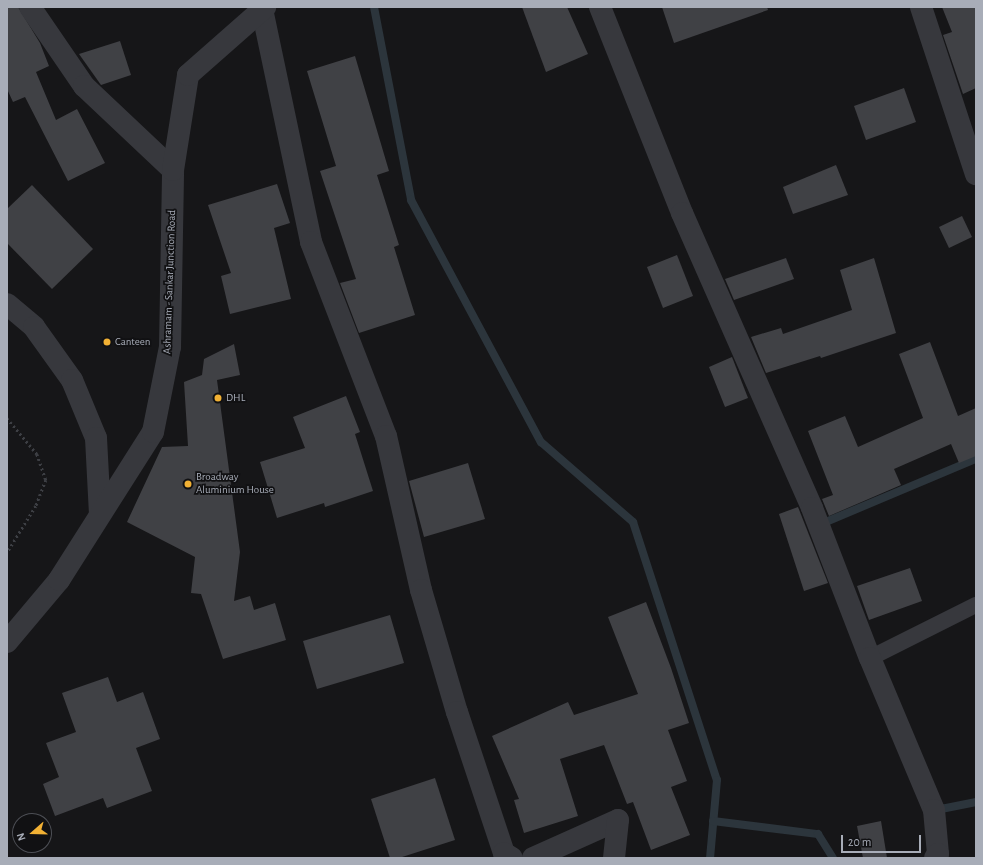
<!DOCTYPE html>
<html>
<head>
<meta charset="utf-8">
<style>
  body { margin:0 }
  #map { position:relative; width:983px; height:865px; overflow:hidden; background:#161618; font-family:"Alegreya Sans",sans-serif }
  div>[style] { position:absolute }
  .stream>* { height:8px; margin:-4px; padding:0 4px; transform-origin:4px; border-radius:4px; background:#2c353c }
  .building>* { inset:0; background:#404145 }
  .path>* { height:2.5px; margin-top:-1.25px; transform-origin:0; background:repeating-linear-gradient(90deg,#3d3f44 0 2px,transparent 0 5px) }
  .service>* { height:16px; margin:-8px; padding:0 8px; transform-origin:8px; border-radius:8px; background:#37383d }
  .minor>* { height:22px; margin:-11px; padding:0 11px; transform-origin:11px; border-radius:11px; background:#37383d }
  .tertiary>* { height:22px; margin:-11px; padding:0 11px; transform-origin:11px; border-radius:11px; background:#37383d }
  .dots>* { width:11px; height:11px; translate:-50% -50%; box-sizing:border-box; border:2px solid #111113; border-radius:50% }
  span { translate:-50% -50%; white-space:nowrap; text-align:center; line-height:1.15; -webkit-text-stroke:3.5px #111113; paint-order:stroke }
  .street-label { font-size:11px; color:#a8adb8 }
  .poi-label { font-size:11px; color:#a8adb8 }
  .left { translate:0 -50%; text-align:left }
  .frame { position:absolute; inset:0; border:8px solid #a8adb8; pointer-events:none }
  .north { position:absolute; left:12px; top:813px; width:40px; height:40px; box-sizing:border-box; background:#111113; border:1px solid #4d4f55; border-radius:50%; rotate:250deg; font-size:11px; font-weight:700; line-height:16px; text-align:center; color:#a8adb8 }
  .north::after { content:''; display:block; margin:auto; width:14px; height:18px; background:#f2b134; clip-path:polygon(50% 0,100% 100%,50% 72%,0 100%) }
  .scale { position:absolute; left:841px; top:835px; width:80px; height:18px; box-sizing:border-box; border:2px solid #a8adb8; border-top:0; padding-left:5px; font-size:12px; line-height:14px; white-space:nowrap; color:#a8adb8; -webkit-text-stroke:3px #111113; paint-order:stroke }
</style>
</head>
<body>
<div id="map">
  <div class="stream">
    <i style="left:374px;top:7px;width:197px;rotate:79.1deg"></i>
    <i style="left:411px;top:200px;width:275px;rotate:61.8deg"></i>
    <i style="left:541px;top:442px;width:122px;rotate:41deg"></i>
    <i style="left:633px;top:522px;width:271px;rotate:72deg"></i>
    <i style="left:717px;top:780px;width:78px;rotate:95.1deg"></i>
    <i style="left:821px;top:524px;width:168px;rotate:-22.8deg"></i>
    <i style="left:936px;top:810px;width:41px;rotate:-11.3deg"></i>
    <i style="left:713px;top:821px;width:106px;rotate:7.1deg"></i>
    <i style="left:818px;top:834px;width:28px;rotate:58deg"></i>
  </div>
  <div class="building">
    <i style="clip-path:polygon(7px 7px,18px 7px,40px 43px,49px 66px,36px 72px,56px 120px,77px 109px,105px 163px,68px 181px,25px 97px,13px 102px,7px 89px)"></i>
    <i style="clip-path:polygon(522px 7px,567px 7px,588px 54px,546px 72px)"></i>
    <i style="clip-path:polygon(662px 7px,767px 7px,768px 10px,674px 43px)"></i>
    <i style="clip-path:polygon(942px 7px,976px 7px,976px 88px,963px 94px,943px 35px,952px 32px)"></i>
    <i style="clip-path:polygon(120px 41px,131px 75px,101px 85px,79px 54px)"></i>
    <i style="clip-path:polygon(355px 56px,389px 171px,377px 175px,399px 245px,394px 247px,415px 315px,359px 333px,340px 283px,356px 279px,320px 171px,336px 166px,307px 71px)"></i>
    <i style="clip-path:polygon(904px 88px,916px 122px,866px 140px,854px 106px)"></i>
    <i style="clip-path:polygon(836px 165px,848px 195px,793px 214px,783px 187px)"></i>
    <i style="clip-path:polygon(277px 184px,290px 223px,274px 228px,291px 299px,230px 314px,221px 276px,231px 273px,208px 205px)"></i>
    <i style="clip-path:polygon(32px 185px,93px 249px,52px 289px,7px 243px,7px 209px)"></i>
    <i style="clip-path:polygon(962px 216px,972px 237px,949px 248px,939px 227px)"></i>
    <i style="clip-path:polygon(677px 255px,693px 296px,663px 308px,647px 267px)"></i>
    <i style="clip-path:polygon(786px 258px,794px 279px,734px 300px,725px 279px)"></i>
    <i style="clip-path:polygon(874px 258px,896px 333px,821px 358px,820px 356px,766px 373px,751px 337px,781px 328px,783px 334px,852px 310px,840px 270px)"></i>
    <i style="clip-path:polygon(930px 342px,958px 416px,976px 408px,976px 456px,959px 463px,951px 444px,894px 469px,901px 485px,829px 516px,822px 499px,833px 495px,808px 431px,845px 416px,858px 447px,923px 418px,899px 354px)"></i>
    <i style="clip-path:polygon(234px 344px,240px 375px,217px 380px,240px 552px,234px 601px,250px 596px,254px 610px,275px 603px,286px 640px,223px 659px,201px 594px,191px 593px,195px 557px,127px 522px,162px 447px,188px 446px,184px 382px,202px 375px,204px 359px)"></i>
    <i style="clip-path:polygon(732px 357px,748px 398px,725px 407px,709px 367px)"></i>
    <i style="clip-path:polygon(346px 396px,360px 432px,355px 434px,373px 491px,325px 507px,324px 503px,277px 518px,260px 462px,305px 448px,293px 417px)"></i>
    <i style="clip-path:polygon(468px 463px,485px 519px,424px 537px,409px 481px)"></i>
    <i style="clip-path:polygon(798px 507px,828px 583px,804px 591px,779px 514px)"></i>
    <i style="clip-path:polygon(910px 568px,922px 601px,869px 620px,857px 586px)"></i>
    <i style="clip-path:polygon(646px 602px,671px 668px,689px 723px,668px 730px,687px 781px,671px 787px,690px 835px,651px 850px,633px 802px,627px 804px,604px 745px,560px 759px,578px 816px,524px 833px,514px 800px,519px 799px,492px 736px,568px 702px,574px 715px,638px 694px,608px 617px)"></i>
    <i style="clip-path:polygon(390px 615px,404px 663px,317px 689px,303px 641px)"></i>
    <i style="clip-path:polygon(108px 677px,117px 702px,143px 692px,160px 739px,136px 748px,152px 791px,107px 808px,103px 798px,55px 816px,43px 784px,59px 777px,46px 743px,76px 732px,62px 693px)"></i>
    <i style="clip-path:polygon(435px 778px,455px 840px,399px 858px,390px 858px,371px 799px)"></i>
    <i style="clip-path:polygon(881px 821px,887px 858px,863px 858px,857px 826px)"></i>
  </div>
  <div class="path">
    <i style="left:7px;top:418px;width:47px;rotate:50.2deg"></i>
    <i style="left:37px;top:454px;width:28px;rotate:71deg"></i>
    <i style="left:46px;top:480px;width:28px;rotate:111deg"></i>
    <i style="left:36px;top:506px;width:55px;rotate:121.7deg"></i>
  </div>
  <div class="service">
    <i style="left:870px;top:658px;width:119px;rotate:-26.6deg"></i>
  </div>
  <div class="minor">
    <i style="left:30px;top:7px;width:96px;rotate:55.6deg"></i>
    <i style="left:84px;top:86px;width:122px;rotate:43.3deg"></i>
    <i style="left:600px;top:7px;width:222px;rotate:68.3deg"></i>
    <i style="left:682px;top:213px;width:322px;rotate:66.2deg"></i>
    <i style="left:812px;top:508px;width:161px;rotate:68.9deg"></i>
    <i style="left:870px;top:658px;width:165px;rotate:67.2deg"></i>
    <i style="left:934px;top:810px;width:44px;rotate:84.8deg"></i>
    <i style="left:938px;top:854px;width:5px;rotate:127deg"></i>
    <i style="left:921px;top:7px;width:176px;rotate:71.8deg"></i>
    <i style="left:262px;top:9px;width:238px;rotate:78.1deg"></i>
    <i style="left:311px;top:242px;width:208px;rotate:68.9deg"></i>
    <i style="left:386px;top:436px;width:158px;rotate:77.2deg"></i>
    <i style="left:421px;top:590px;width:127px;rotate:73.6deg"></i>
    <i style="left:457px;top:712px;width:149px;rotate:71.6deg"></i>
    <i style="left:504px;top:853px;width:9px;rotate:32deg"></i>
    <i style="left:7px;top:304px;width:35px;rotate:40deg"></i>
    <i style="left:34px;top:327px;width:65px;rotate:54.4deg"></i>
    <i style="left:72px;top:380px;width:63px;rotate:67.5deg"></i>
    <i style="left:96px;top:438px;width:76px;rotate:87deg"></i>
    <i style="left:533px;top:858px;width:93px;rotate:-24.1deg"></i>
    <i style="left:618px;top:820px;width:38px;rotate:96deg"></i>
  </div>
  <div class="tertiary">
    <i style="left:7px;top:642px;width:81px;rotate:-50deg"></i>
    <i style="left:59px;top:580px;width:175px;rotate:-57.6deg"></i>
    <i style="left:153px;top:432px;width:87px;rotate:-78.7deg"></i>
    <i style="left:170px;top:347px;width:177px;rotate:-89deg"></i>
    <i style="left:173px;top:170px;width:96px;rotate:-81deg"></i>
    <i style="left:188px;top:75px;width:103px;rotate:-41.4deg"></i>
  </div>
  <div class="dots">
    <i style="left:107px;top:342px;background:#f2b134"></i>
    <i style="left:218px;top:398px;background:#f2b134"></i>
    <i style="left:188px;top:484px;background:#f2b134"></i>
  </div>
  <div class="street-label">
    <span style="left:170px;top:282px;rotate:-88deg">Ashramam - Sankar Junction Road</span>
  </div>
  <div class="poi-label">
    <span class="left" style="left:115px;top:342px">Canteen</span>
    <span class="left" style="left:226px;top:398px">DHL</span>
    <span class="left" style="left:196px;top:484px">Broadway<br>Aluminium House</span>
  </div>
  <div class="frame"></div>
  <div class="north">N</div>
  <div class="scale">20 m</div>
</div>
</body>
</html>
